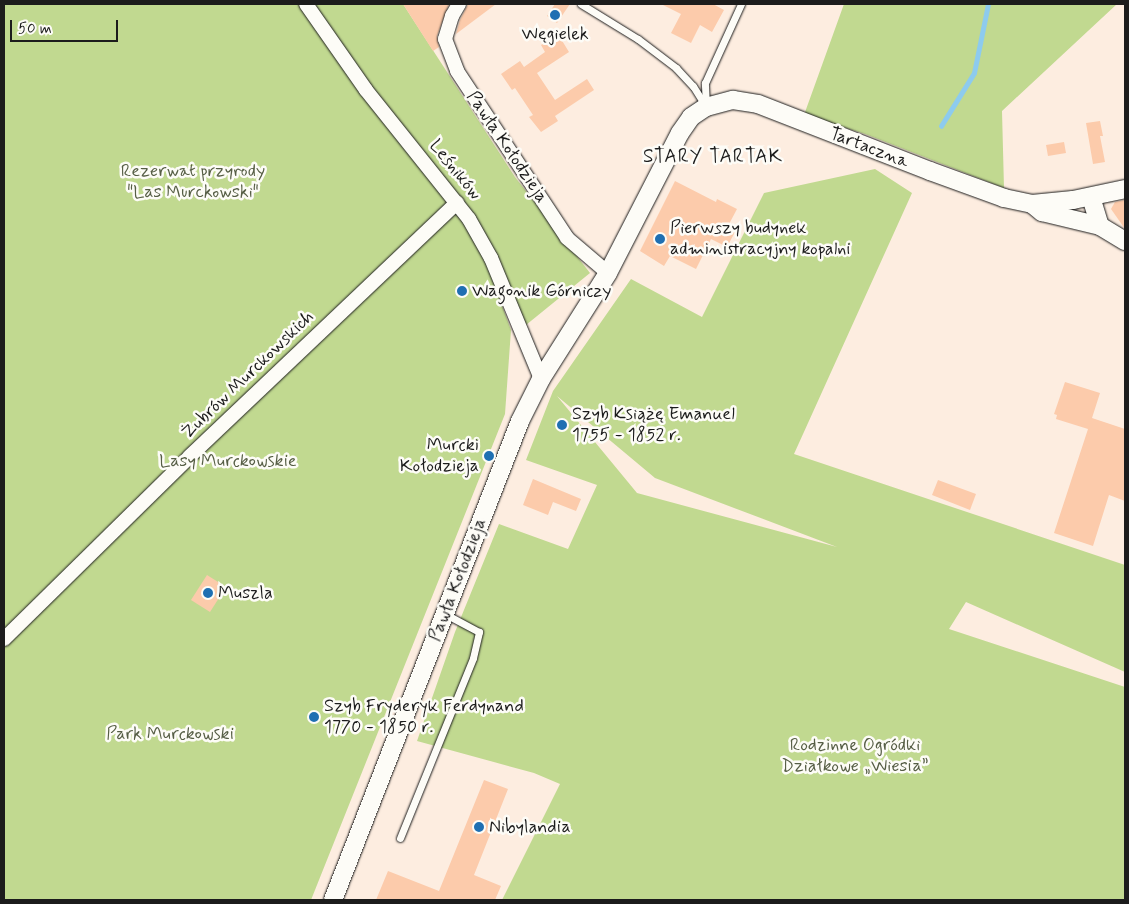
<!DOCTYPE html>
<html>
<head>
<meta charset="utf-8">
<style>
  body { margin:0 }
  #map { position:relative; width:1129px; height:904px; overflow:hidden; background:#fdede0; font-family:Mynerve,sans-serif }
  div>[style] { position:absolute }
  .green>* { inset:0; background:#c1d990 }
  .stream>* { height:4.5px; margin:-2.25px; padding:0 2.25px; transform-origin:2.25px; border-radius:2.25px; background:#8dcbee }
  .building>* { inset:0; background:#fccbab }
  .roads { filter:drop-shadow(0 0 1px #1c1c1c) drop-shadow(0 0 1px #1c1c1c) }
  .service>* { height:7px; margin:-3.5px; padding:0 3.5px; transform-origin:3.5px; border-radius:3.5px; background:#fdfcf7 }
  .minor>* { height:14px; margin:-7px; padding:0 7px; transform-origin:7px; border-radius:7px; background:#fdfcf7 }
  .tertiary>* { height:18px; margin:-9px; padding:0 9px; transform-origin:9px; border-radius:9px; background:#fdfcf7 }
  .dots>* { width:14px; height:14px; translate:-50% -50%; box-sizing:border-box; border:2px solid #fdfcf7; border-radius:50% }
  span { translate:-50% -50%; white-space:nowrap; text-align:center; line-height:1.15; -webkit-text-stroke:5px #fdfcf7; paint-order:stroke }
  .poi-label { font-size:18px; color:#1c1c1c }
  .left { translate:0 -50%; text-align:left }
  .right { translate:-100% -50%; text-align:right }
  .street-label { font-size:18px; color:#1c1c1c }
  .park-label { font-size:18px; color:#565e45 }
  .neighbourhood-label { font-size:19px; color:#1c1c1c; letter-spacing:1px }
  .frame { position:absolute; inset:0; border:5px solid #1c1c1c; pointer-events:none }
  .scale { position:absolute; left:10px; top:20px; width:108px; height:22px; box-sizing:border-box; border:2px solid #1c1c1c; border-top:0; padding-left:6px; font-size:15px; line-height:18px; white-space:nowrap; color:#1c1c1c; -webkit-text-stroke:4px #fdfcf7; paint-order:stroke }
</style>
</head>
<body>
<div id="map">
  <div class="green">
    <i style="clip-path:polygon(4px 4px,403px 4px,515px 177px,590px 273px,526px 325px,499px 287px,496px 289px,511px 330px,505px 414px,311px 900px,4px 900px)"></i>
    <i style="clip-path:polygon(844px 4px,1117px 4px,1002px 111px,1004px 188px,865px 134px,804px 115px)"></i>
    <i style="clip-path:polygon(evenodd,875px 169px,912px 193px,794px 454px,1125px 565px,1125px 672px,966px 602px,949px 629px,1125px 687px,1125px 900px,502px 900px,560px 784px,534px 773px,417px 741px,455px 632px,499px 524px,568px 549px,597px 485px,526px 460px,553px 391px,631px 279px,702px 317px,764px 193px,875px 169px,557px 396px,655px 478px,837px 547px,637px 493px,557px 396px)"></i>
  </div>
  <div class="stream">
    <i style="left:941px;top:126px;width:62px;rotate:-58.1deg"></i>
    <i style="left:974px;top:73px;width:70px;rotate:-78.5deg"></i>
  </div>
  <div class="building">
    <i style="clip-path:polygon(403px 4px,449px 4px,437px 36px,439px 47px,433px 51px)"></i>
    <i style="clip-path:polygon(468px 4px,496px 4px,456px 34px,460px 20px)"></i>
    <i style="clip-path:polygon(555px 4px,570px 4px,557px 23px,547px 16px)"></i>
    <i style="clip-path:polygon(661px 4px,713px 4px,724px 10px,712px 32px,700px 25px,691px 43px,671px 33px,681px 14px)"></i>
    <i style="clip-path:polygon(558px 34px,569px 52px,537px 73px,555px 100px,587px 79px,594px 90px,555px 116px,558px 121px,541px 132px,529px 117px,533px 115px,515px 88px,512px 90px,501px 74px,520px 61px,524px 67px,545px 52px,541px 45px)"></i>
    <i style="clip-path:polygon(1100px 121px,1103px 136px,1100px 136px,1105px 162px,1093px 164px,1086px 123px)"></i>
    <i style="clip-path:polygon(1064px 142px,1066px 153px,1048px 156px,1046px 145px)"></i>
    <i style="clip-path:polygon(675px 181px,716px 202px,717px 199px,737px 209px,728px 226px,736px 230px,727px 247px,711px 239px,696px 269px,670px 256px,664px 266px,640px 251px)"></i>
    <i style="clip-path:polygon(1125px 200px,1125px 229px,1111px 209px,1115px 202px)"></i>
    <i style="clip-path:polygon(1065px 382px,1100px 393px,1092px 418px,1125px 429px,1125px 501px,1109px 495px,1093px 546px,1054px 533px,1088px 429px,1056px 419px,1057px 415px,1054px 414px)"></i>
    <i style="clip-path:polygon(533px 479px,581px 499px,576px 511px,553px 502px,548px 515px,523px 505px)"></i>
    <i style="clip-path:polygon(938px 480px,976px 494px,970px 510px,932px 495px)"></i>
    <i style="clip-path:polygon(207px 575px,226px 587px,210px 612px,191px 600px)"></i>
    <i style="clip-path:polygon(484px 780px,508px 789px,474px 875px,501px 886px,495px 900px,376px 900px,388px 871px,439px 891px)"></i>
  </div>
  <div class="roads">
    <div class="service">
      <i style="left:581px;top:4px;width:67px;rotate:31.6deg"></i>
      <i style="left:638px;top:39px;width:48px;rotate:37.3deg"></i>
      <i style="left:676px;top:68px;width:25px;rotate:47deg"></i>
      <i style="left:693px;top:86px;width:25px;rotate:58deg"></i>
      <i style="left:706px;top:105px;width:22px;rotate:-93deg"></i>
      <i style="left:705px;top:83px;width:87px;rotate:-65.5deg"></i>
      <i style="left:400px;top:838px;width:194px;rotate:-67.9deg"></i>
      <i style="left:473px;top:658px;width:27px;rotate:-77deg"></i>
      <i style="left:479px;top:632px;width:38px;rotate:-152deg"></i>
    </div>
    <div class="minor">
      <i style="left:306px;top:4px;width:105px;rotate:55.1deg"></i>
      <i style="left:366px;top:90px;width:165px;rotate:51.4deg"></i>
      <i style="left:469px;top:219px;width:45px;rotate:60.6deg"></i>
      <i style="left:491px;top:258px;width:131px;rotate:67.5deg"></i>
      <i style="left:459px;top:4px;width:14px;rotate:120deg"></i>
      <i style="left:452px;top:16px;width:24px;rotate:107deg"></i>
      <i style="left:445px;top:39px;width:34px;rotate:69deg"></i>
      <i style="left:457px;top:71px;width:200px;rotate:56.6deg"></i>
      <i style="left:567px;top:238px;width:54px;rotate:40.5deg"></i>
      <i style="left:4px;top:639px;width:261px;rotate:-44.5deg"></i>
      <i style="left:190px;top:456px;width:368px;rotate:-43.5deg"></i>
    </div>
    <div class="tertiary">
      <i style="left:1091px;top:197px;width:30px;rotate:73deg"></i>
      <i style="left:1100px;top:226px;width:29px;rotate:31deg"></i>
      <i style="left:1032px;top:204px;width:13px;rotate:39deg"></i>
      <i style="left:1042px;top:212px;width:60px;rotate:13.6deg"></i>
      <i style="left:333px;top:900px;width:514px;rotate:-68.67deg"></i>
      <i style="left:520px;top:421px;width:47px;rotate:-63.4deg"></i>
      <i style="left:541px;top:379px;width:125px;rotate:-57.7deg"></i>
      <i style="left:608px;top:273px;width:157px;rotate:-62.8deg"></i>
      <i style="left:680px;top:133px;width:19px;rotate:-55deg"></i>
      <i style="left:691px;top:117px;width:18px;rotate:-34deg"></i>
      <i style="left:706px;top:107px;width:28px;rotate:-15deg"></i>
      <i style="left:733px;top:100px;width:25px;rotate:9deg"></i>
      <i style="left:758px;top:104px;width:185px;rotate:21.3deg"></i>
      <i style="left:930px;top:171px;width:79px;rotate:20deg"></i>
      <i style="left:1004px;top:198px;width:29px;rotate:12deg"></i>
      <i style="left:1032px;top:204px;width:41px;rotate:-5.6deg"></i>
      <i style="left:1073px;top:200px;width:53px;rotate:-11.9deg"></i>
    </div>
  </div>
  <div class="dots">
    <i style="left:555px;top:15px;background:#1f6fb2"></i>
    <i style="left:660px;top:239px;background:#1f6fb2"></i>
    <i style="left:462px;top:291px;background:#1f6fb2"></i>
    <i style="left:562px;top:425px;background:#1f6fb2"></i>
    <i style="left:489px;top:456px;background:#1f6fb2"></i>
    <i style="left:208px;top:593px;background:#1f6fb2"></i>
    <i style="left:314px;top:717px;background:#1f6fb2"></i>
    <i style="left:479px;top:827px;background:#1f6fb2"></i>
  </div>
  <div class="poi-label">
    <span style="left:555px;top:34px">Węgielek</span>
    <span class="left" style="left:670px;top:239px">Pierwszy budynek<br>administracyjny kopalni</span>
    <span class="left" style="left:472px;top:291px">Wagonik Górniczy</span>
    <span class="left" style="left:572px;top:425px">Szyb Książę Emanuel<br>1755 - 1852 r.</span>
    <span class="right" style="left:479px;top:456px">Murcki<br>Kołodzieja</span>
    <span class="left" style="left:218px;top:593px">Muszla</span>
    <span class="left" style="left:324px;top:717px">Szyb Fryderyk Ferdynand<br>1770 - 1850 r.</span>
    <span class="left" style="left:489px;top:827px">Nibylandia</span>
  </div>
  <div class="street-label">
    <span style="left:507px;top:147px;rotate:56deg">Pawła Kołodzieja</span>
    <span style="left:869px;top:148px;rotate:21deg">Tartaczna</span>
    <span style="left:455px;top:170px;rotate:51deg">Leśników</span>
    <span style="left:248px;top:375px;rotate:-44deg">Żubrów Murckowskich</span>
    <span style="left:458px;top:580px;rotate:-69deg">Pawła Kołodzieja</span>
  </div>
  <div class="park-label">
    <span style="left:193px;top:182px">Rezerwat przyrody<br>"Las Murckowski"</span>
    <span style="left:228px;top:461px">Lasy Murckowskie</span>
    <span style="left:170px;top:734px">Park Murckowski</span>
    <span style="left:855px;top:756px">Rodzinne Ogródki<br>Działkowe „Wiesia”</span>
  </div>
  <div class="neighbourhood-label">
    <span style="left:713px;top:157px">STARY TARTAK</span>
  </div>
  <div class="frame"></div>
  <div class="scale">50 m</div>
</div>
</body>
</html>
